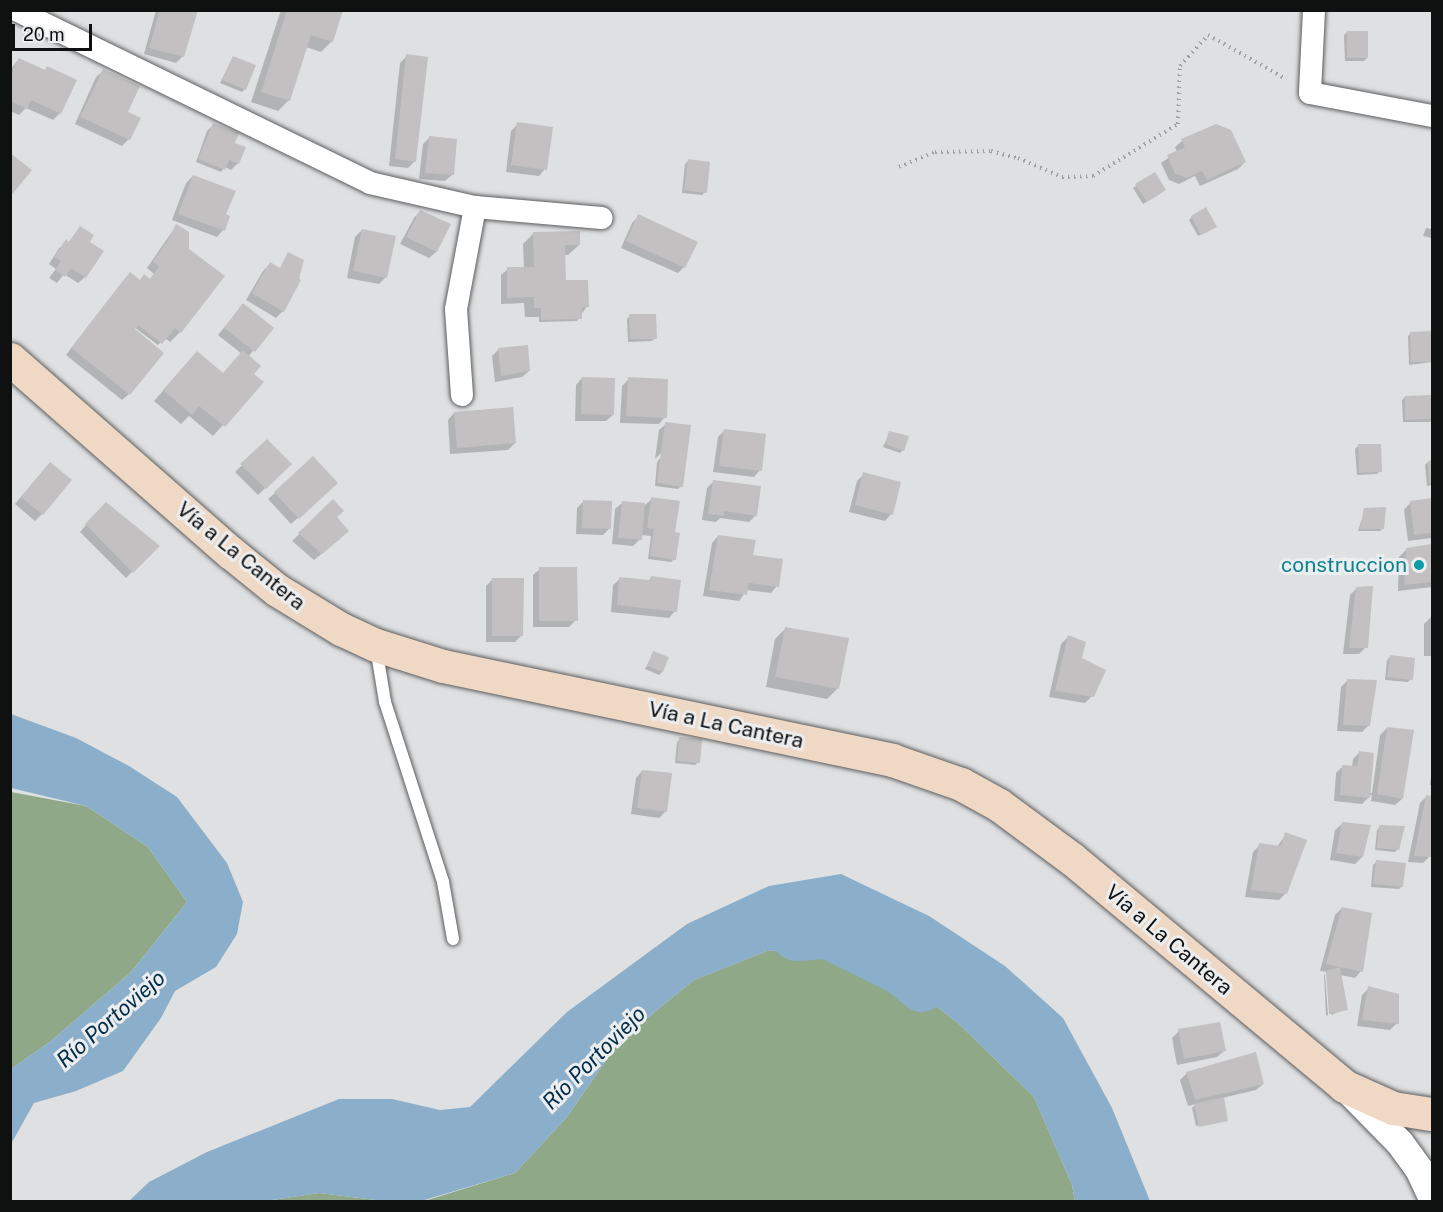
<!DOCTYPE html>
<html>
<head>
<meta charset="utf-8">
<style>
  body { margin:0 }
  #map { position:relative; width:1443px; height:1212px; overflow:hidden; background:#dfe0e2; font-family:"Public Sans",sans-serif }
  div>[style] { position:absolute }
  .forest>* { inset:0; background:#8fa887 }
  .water>* { inset:0; background:#8bafca }
  .shadow>* { inset:0; background:#0003 }
  .river>* { height:48px; margin:-24px; padding:0 24px; transform-origin:24px; border-radius:24px; background:#8bafca }
  .building>* { inset:0; background:#c2c0c0 }
  .path>* { height:4px; margin-top:-2px; transform-origin:0; background:repeating-linear-gradient(90deg,#9fa0a2 0 1.5px,transparent 0 6px) }
  .roads { filter:drop-shadow(0 0 2px #5d5e5f) drop-shadow(0 0 2px #5d5e5f) }
  .service>* { height:12px; margin:-6px; padding:0 6px; transform-origin:6px; border-radius:6px; background:#fff }
  .minor>* { height:22px; margin:-11px; padding:0 11px; transform-origin:11px; border-radius:11px; background:#fff }
  .tertiary>* { height:28px; margin:-14px; padding:0 14px; transform-origin:14px; border-radius:14px; background:#fff }
  .secondary>* { height:33px; margin:-16.5px; padding:0 16.5px; transform-origin:16.5px; border-radius:16.5px; background:#efd8c4 }
  .dots>* { width:16px; height:16px; translate:-50% -50%; box-sizing:border-box; border:3px solid #ecedef; border-radius:50% }
  span { translate:-50% -50%; white-space:nowrap; text-align:center; line-height:1.15; -webkit-text-stroke:6px #ecedef; paint-order:stroke }
  .street-label { font-size:21px; color:#0f1010 }
  .culture-label { font-size:21px; color:#0d838f }
  .right { translate:-100% -50%; text-align:right }
  .water-label { font-size:22px; color:#002e4a; font-style:italic }
  .frame { position:absolute; inset:0; border:12px solid #0f1010; pointer-events:none }
  .scale { position:absolute; left:12px; top:24px; width:80px; height:27px; box-sizing:border-box; border:3px solid #0f1010; border-top:0; padding-left:8px; font-size:18px; line-height:21px; white-space:nowrap; color:#0f1010; -webkit-text-stroke:4px #ecedef; paint-order:stroke }
</style>
</head>
<body>
<div id="map">
  <div class="forest">
    <i style="clip-path:polygon(11px 792px,86px 806px,148px 847px,187px 902px,131px 972px,51px 1041px,11px 1069px)"></i>
    <i style="clip-path:polygon(861px 949px,958px 1023px,1034px 1097px,1072px 1185px,1075px 1201px,421px 1202px,515px 1173px,567px 1117px,620px 1040px,694px 980px,767px 951px)"></i>
    <i style="clip-path:polygon(319px 1193px,384px 1201px,259px 1202px)"></i>
  </div>
  <div class="water">
    <i style="clip-path:polygon(11px 714px,76px 738px,129px 766px,177px 797px,227px 863px,243px 902px,237px 934px,216px 967px,175px 991px,161px 1018px,123px 1071px,76px 1091px,34px 1103px,11px 1144px,11px 1069px,51px 1041px,131px 972px,187px 902px,148px 847px,86px 806px,11px 788px)"></i>
    <i style="clip-path:polygon(841px 874px,929px 916px,1005px 966px,1063px 1018px,1112px 1108px,1150px 1201px,1075px 1201px,1072px 1185px,1034px 1097px,958px 1023px,861px 949px,767px 951px,694px 980px,620px 1040px,567px 1117px,515px 1173px,421px 1201px,384px 1201px,319px 1193px,259px 1202px,129px 1201px,149px 1182px,207px 1152px,339px 1099px,392px 1099px,440px 1110px,470px 1107px,567px 1012px,687px 924px,769px 886px)"></i>
  </div>
  <div class="shadow">
    <i style="clip-path:polygon(156px 10px,196px 10px,183px 56px,176px 63px,144px 54px)"></i>
    <i style="clip-path:polygon(281px 10px,338px 10px,332px 41px,321px 52px,306px 47px,289px 100px,278px 111px,251px 102px)"></i>
    <i style="clip-path:polygon(1347px 32px,1367px 58px,1364px 61px,1345px 61px,1344px 35px)"></i>
    <i style="clip-path:polygon(407px 56px,415px 161px,408px 168px,389px 166px,400px 63px)"></i>
    <i style="clip-path:polygon(233px 57px,245px 89px,242px 92px,220px 83px)"></i>
    <i style="clip-path:polygon(19px 59px,44px 71px,47px 68px,60px 113px,53px 120px,26px 108px,19px 115px,10px 111px,10px 70px)"></i>
    <i style="clip-path:polygon(103px 71px,126px 113px,129px 139px,122px 146px,75px 124px,96px 77px)"></i>
    <i style="clip-path:polygon(214px 124px,233px 144px,238px 163px,231px 170px,225px 167px,221px 172px,196px 162px,207px 131px)"></i>
    <i style="clip-path:polygon(518px 124px,545px 169px,539px 176px,506px 172px,511px 131px)"></i>
    <i style="clip-path:polygon(430px 137px,452px 175px,445px 181px,419px 179px,423px 144px)"></i>
    <i style="clip-path:polygon(1182px 141px,1245px 162px,1238px 169px,1200px 186px,1195px 176px,1179px 184px,1169px 180px,1161px 163px,1177px 152px,1175px 147px)"></i>
    <i style="clip-path:polygon(688px 161px,705px 192px,702px 195px,682px 193px,685px 164px)"></i>
    <i style="clip-path:polygon(193px 176px,224px 215px,223px 230px,217px 237px,172px 220px,186px 183px)"></i>
    <i style="clip-path:polygon(1136px 186px,1161px 193px,1143px 204px,1133px 188px)"></i>
    <i style="clip-path:polygon(420px 211px,449px 224px,436px 252px,429px 258px,400px 244px,414px 218px)"></i>
    <i style="clip-path:polygon(639px 216px,684px 267px,678px 273px,621px 248px,632px 223px)"></i>
    <i style="clip-path:polygon(1192px 217px,1212px 229px,1198px 236px,1189px 220px)"></i>
    <i style="clip-path:polygon(176px 226px,180px 332px,170px 342px,165px 338px,158px 345px,130px 324px,129px 394px,122px 400px,66px 355px,123px 281px,149px 280px,154px 274px,147px 268px)"></i>
    <i style="clip-path:polygon(80px 228px,85px 277px,78px 283px,64px 274px,57px 283px,49px 278px,56px 269px,49px 264px,59px 248px,68px 243px)"></i>
    <i style="clip-path:polygon(1426px 228px,1432px 229px,1432px 238px,1423px 236px)"></i>
    <i style="clip-path:polygon(362px 230px,386px 277px,379px 284px,347px 278px,355px 237px)"></i>
    <i style="clip-path:polygon(534px 233px,579px 245px,568px 255px,564px 255px,564px 282px,587px 306px,577px 321px,539px 322px,539px 317px,525px 317px,524px 303px,501px 304px,501px 275px,508px 269px,524px 268px,523px 244px)"></i>
    <i style="clip-path:polygon(288px 254px,297px 280px,283px 311px,276px 318px,246px 300px,263px 271px,270px 264px,279px 270px)"></i>
    <i style="clip-path:polygon(237px 312px,272px 328px,248px 357px,252px 374px,262px 382px,213px 436px,189px 416px,181px 424px,154px 401px,197px 353px,223px 374px,242px 354px,218px 335px)"></i>
    <i style="clip-path:polygon(630px 316px,655px 338px,652px 341px,628px 342px,627px 319px)"></i>
    <i style="clip-path:polygon(1432px 332px,1432px 362px,1409px 365px,1408px 336px,1411px 333px)"></i>
    <i style="clip-path:polygon(499px 349px,529px 371px,522px 377px,495px 382px,492px 356px)"></i>
    <i style="clip-path:polygon(582px 378px,613px 415px,606px 421px,575px 421px,576px 385px)"></i>
    <i style="clip-path:polygon(629px 379px,665px 417px,659px 424px,620px 423px,622px 386px)"></i>
    <i style="clip-path:polygon(1405px 397px,1432px 397px,1432px 419px,1430px 422px,1403px 422px,1402px 400px)"></i>
    <i style="clip-path:polygon(454px 413px,515px 443px,508px 450px,450px 454px,448px 420px)"></i>
    <i style="clip-path:polygon(666px 424px,681px 486px,678px 489px,655px 486px,657px 462px,662px 456px,662px 452px,655px 459px,659px 430px)"></i>
    <i style="clip-path:polygon(724px 431px,760px 470px,754px 477px,713px 472px,718px 437px)"></i>
    <i style="clip-path:polygon(890px 432px,903px 450px,900px 453px,883px 447px)"></i>
    <i style="clip-path:polygon(267px 441px,290px 464px,258px 495px,235px 472px)"></i>
    <i style="clip-path:polygon(1358px 446px,1380px 471px,1377px 474px,1357px 475px,1355px 449px)"></i>
    <i style="clip-path:polygon(1428px 462px,1432px 462px,1432px 485px,1427px 486px,1425px 465px)"></i>
    <i style="clip-path:polygon(43px 471px,42px 514px,35px 521px,15px 504px)"></i>
    <i style="clip-path:polygon(864px 474px,891px 514px,885px 521px,849px 512px,857px 481px)"></i>
    <i style="clip-path:polygon(714px 481px,756px 515px,749px 522px,720px 518px,716px 522px,702px 520px,707px 488px)"></i>
    <i style="clip-path:polygon(329px 490px,291px 524px,268px 499px,275px 493px)"></i>
    <i style="clip-path:polygon(652px 499px,674px 531px,674px 559px,671px 562px,648px 559px,651px 536px,641px 535px,640px 539px,633px 546px,612px 544px,615px 509px,622px 503px,645px 505px)"></i>
    <i style="clip-path:polygon(1432px 500px,1432px 538px,1408px 541px,1404px 510px,1410px 503px)"></i>
    <i style="clip-path:polygon(584px 501px,609px 529px,603px 535px,576px 534px,577px 508px)"></i>
    <i style="clip-path:polygon(333px 502px,341px 538px,314px 560px,292px 541px)"></i>
    <i style="clip-path:polygon(1365px 509px,1383px 528px,1380px 531px,1358px 531px)"></i>
    <i style="clip-path:polygon(99px 510px,157px 546px,126px 578px,80px 532px)"></i>
    <i style="clip-path:polygon(718px 536px,752px 556px,777px 586px,771px 593px,747px 590px,739px 601px,703px 596px,712px 543px)"></i>
    <i style="clip-path:polygon(1432px 545px,1432px 587px,1398px 591px,1399px 557px,1406px 550px)"></i>
    <i style="clip-path:polygon(540px 569px,576px 620px,569px 627px,533px 627px,533px 575px)"></i>
    <i style="clip-path:polygon(651px 578px,675px 611px,669px 618px,611px 612px,613px 585px,620px 579px,648px 581px)"></i>
    <i style="clip-path:polygon(493px 579px,522px 635px,515px 642px,486px 642px,486px 586px)"></i>
    <i style="clip-path:polygon(1357px 588px,1366px 647px,1359px 654px,1343px 654px,1350px 595px)"></i>
    <i style="clip-path:polygon(1431px 617px,1432px 656px,1424px 656px,1424px 624px)"></i>
    <i style="clip-path:polygon(786px 628px,847px 640px,837px 689px,827px 699px,766px 687px,775px 639px)"></i>
    <i style="clip-path:polygon(1068px 637px,1081px 658px,1092px 696px,1085px 703px,1049px 697px,1061px 644px)"></i>
    <i style="clip-path:polygon(654px 653px,662px 672px,659px 675px,645px 669px)"></i>
    <i style="clip-path:polygon(1390px 657px,1411px 679px,1408px 682px,1385px 680px,1387px 660px)"></i>
    <i style="clip-path:polygon(1347px 681px,1369px 725px,1362px 732px,1337px 731px,1341px 687px)"></i>
    <i style="clip-path:polygon(1387px 728px,1402px 799px,1395px 805px,1371px 801px,1372px 794px,1362px 804px,1334px 801px,1336px 773px,1343px 766px,1352px 767px,1353px 759px,1359px 753px,1369px 793px,1372px 793px,1380px 735px)"></i>
    <i style="clip-path:polygon(680px 739px,698px 762px,695px 765px,675px 763px,677px 742px)"></i>
    <i style="clip-path:polygon(1432px 767px,1432px 785px,1430px 785px)"></i>
    <i style="clip-path:polygon(642px 771px,666px 811px,659px 818px,631px 814px,636px 778px)"></i>
    <i style="clip-path:polygon(1427px 796px,1432px 797px,1430px 856px,1423px 863px,1408px 862px,1420px 803px)"></i>
    <i style="clip-path:polygon(1342px 824px,1362px 857px,1355px 864px,1330px 860px,1335px 830px)"></i>
    <i style="clip-path:polygon(1380px 827px,1398px 849px,1395px 852px,1375px 850px,1377px 830px)"></i>
    <i style="clip-path:polygon(1286px 834px,1286px 893px,1279px 900px,1245px 897px,1253px 852px,1260px 845px,1277px 847px)"></i>
    <i style="clip-path:polygon(1376px 862px,1402px 886px,1399px 889px,1371px 887px,1373px 865px)"></i>
    <i style="clip-path:polygon(1342px 908px,1361px 971px,1355px 978px,1340px 975px,1346px 1009px,1331px 1015px,1328px 972px,1320px 971px,1335px 915px)"></i>
    <i style="clip-path:polygon(1325px 974px,1328px 1015px,1326px 1016px,1324px 975px)"></i>
    <i style="clip-path:polygon(1369px 988px,1397px 1023px,1390px 1030px,1357px 1026px,1362px 995px)"></i>
    <i style="clip-path:polygon(1179px 1031px,1224px 1051px,1217px 1057px,1177px 1065px,1172px 1038px)"></i>
    <i style="clip-path:polygon(1187px 1073px,1263px 1084px,1256px 1090px,1222px 1098px,1225px 1120px,1196px 1126px,1192px 1108px,1196px 1104px,1188px 1106px,1180px 1080px)"></i>
  </div>
  <div class="river">
    <i style="left:796px;top:937px;width:32px;rotate:-4deg"></i>
    <i style="left:828px;top:935px;width:81px;rotate:26.3deg"></i>
    <i style="left:901px;top:971px;width:27px;rotate:39deg"></i>
  </div>
  <div class="building">
    <i style="clip-path:polygon(160px 10px,198px 10px,184px 57px,149px 48px)"></i>
    <i style="clip-path:polygon(287px 10px,343px 10px,333px 42px,311px 35px,290px 101px,261px 92px)"></i>
    <i style="clip-path:polygon(1347px 31px,1368px 31px,1368px 58px,1347px 58px)"></i>
    <i style="clip-path:polygon(406px 54px,428px 57px,416px 162px,395px 159px)"></i>
    <i style="clip-path:polygon(233px 56px,256px 65px,246px 90px,222px 80px)"></i>
    <i style="clip-path:polygon(19px 58px,45px 70px,47px 66px,77px 80px,61px 114px,31px 100px,27px 109px,10px 101px,10px 76px)"></i>
    <i style="clip-path:polygon(103px 69px,140px 86px,128px 112px,141px 118px,130px 140px,80px 117px)"></i>
    <i style="clip-path:polygon(517px 122px,553px 127px,547px 170px,511px 165px)"></i>
    <i style="clip-path:polygon(213px 123px,239px 133px,235px 143px,246px 147px,239px 164px,229px 160px,225px 170px,198px 159px)"></i>
    <i style="clip-path:polygon(1216px 124px,1231px 130px,1246px 162px,1207px 180px,1202px 171px,1187px 178px,1175px 174px,1167px 155px,1185px 147px,1181px 139px)"></i>
    <i style="clip-path:polygon(429px 136px,457px 139px,454px 175px,425px 173px)"></i>
    <i style="clip-path:polygon(10px 153px,32px 170px,10px 197px)"></i>
    <i style="clip-path:polygon(688px 159px,710px 162px,707px 193px,684px 190px)"></i>
    <i style="clip-path:polygon(1155px 172px,1166px 190px,1147px 202px,1135px 184px)"></i>
    <i style="clip-path:polygon(193px 175px,236px 191px,226px 214px,230px 216px,225px 231px,178px 214px)"></i>
    <i style="clip-path:polygon(1206px 207px,1217px 227px,1201px 235px,1191px 216px)"></i>
    <i style="clip-path:polygon(420px 210px,451px 224px,437px 252px,406px 237px)"></i>
    <i style="clip-path:polygon(638px 214px,698px 242px,685px 268px,626px 241px)"></i>
    <i style="clip-path:polygon(176px 224px,189px 232px,189px 249px,225px 276px,181px 333px,175px 328px,162px 344px,138px 325px,135px 329px,164px 353px,130px 395px,71px 348px,130px 272px,140px 280px,144px 274px,150px 279px,159px 267px,153px 261px,168px 240px)"></i>
    <i style="clip-path:polygon(80px 226px,94px 235px,90px 242px,104px 251px,86px 278px,71px 268px,65px 277px,55px 270px,61px 261px,54px 257px,66px 239px,69px 242px)"></i>
    <i style="clip-path:polygon(362px 229px,396px 236px,387px 278px,353px 271px)"></i>
    <i style="clip-path:polygon(580px 231px,580px 245px,565px 245px,566px 280px,588px 280px,589px 307px,582px 307px,582px 319px,541px 320px,541px 308px,534px 308px,534px 297px,507px 298px,507px 267px,534px 267px,533px 232px)"></i>
    <i style="clip-path:polygon(288px 252px,304px 260px,299px 279px,301px 280px,284px 312px,252px 293px,270px 262px,280px 268px)"></i>
    <i style="clip-path:polygon(243px 303px,274px 328px,255px 352px,224px 328px)"></i>
    <i style="clip-path:polygon(629px 314px,656px 314px,657px 339px,630px 339px)"></i>
    <i style="clip-path:polygon(1432px 331px,1432px 362px,1411px 362px,1410px 332px)"></i>
    <i style="clip-path:polygon(528px 345px,530px 371px,501px 376px,498px 348px)"></i>
    <i style="clip-path:polygon(243px 350px,261px 366px,254px 374px,264px 382px,225px 427px,199px 406px,192px 415px,163px 390px,197px 351px,223px 373px)"></i>
    <i style="clip-path:polygon(582px 377px,615px 378px,614px 415px,581px 414px)"></i>
    <i style="clip-path:polygon(628px 377px,668px 379px,667px 418px,626px 416px)"></i>
    <i style="clip-path:polygon(1432px 395px,1432px 419px,1405px 420px,1405px 396px)"></i>
    <i style="clip-path:polygon(513px 407px,516px 443px,457px 448px,454px 412px)"></i>
    <i style="clip-path:polygon(665px 422px,691px 425px,683px 487px,657px 483px)"></i>
    <i style="clip-path:polygon(724px 429px,766px 434px,762px 471px,719px 466px)"></i>
    <i style="clip-path:polygon(889px 431px,909px 436px,904px 451px,885px 444px)"></i>
    <i style="clip-path:polygon(267px 439px,292px 464px,266px 489px,240px 464px)"></i>
    <i style="clip-path:polygon(1358px 444px,1381px 444px,1382px 472px,1359px 473px)"></i>
    <i style="clip-path:polygon(313px 456px,338px 483px,299px 519px,274px 492px)"></i>
    <i style="clip-path:polygon(1432px 460px,1432px 483px,1429px 483px,1428px 461px)"></i>
    <i style="clip-path:polygon(50px 462px,72px 480px,43px 515px,21px 497px)"></i>
    <i style="clip-path:polygon(863px 472px,901px 482px,893px 515px,855px 505px)"></i>
    <i style="clip-path:polygon(713px 480px,761px 486px,757px 516px,724px 511px,724px 516px,708px 514px)"></i>
    <i style="clip-path:polygon(651px 497px,680px 501px,675px 532px,680px 533px,676px 560px,650px 556px,654px 529px,647px 528px)"></i>
    <i style="clip-path:polygon(1432px 498px,1432px 533px,1414px 535px,1410px 501px)"></i>
    <i style="clip-path:polygon(333px 499px,344px 511px,337px 517px,349px 531px,322px 554px,298px 533px)"></i>
    <i style="clip-path:polygon(583px 500px,612px 501px,611px 529px,582px 528px)"></i>
    <i style="clip-path:polygon(622px 501px,645px 503px,642px 540px,618px 538px)"></i>
    <i style="clip-path:polygon(106px 502px,160px 546px,133px 573px,85px 524px)"></i>
    <i style="clip-path:polygon(1386px 507px,1384px 529px,1360px 529px,1364px 508px)"></i>
    <i style="clip-path:polygon(718px 535px,756px 540px,753px 555px,783px 559px,779px 587px,749px 583px,747px 595px,709px 590px)"></i>
    <i style="clip-path:polygon(1432px 544px,1432px 582px,1404px 585px,1406px 548px)"></i>
    <i style="clip-path:polygon(539px 567px,577px 567px,578px 621px,539px 621px)"></i>
    <i style="clip-path:polygon(651px 576px,681px 580px,677px 612px,617px 605px,619px 577px,650px 580px)"></i>
    <i style="clip-path:polygon(492px 578px,524px 578px,523px 636px,492px 636px)"></i>
    <i style="clip-path:polygon(1373px 586px,1368px 648px,1349px 648px,1356px 587px)"></i>
    <i style="clip-path:polygon(785px 627px,849px 638px,839px 689px,775px 677px)"></i>
    <i style="clip-path:polygon(1068px 635px,1086px 642px,1082px 658px,1106px 670px,1094px 697px,1055px 691px)"></i>
    <i style="clip-path:polygon(653px 651px,669px 657px,663px 672px,647px 666px)"></i>
    <i style="clip-path:polygon(1390px 655px,1415px 658px,1413px 680px,1387px 677px)"></i>
    <i style="clip-path:polygon(1347px 679px,1377px 680px,1370px 726px,1343px 725px)"></i>
    <i style="clip-path:polygon(1387px 727px,1414px 730px,1403px 799px,1377px 794px)"></i>
    <i style="clip-path:polygon(679px 737px,702px 739px,700px 763px,677px 761px)"></i>
    <i style="clip-path:polygon(1359px 751px,1374px 753px,1370px 798px,1340px 795px,1342px 765px,1357px 766px)"></i>
    <i style="clip-path:polygon(642px 770px,672px 773px,667px 812px,637px 808px)"></i>
    <i style="clip-path:polygon(1426px 795px,1432px 796px,1431px 857px,1414px 856px)"></i>
    <i style="clip-path:polygon(1342px 822px,1371px 825px,1363px 857px,1336px 853px)"></i>
    <i style="clip-path:polygon(1379px 825px,1405px 826px,1399px 850px,1377px 848px)"></i>
    <i style="clip-path:polygon(1285px 832px,1307px 840px,1287px 894px,1251px 890px,1259px 843px,1281px 846px)"></i>
    <i style="clip-path:polygon(1376px 860px,1406px 863px,1403px 887px,1373px 884px)"></i>
    <i style="clip-path:polygon(1342px 907px,1372px 913px,1363px 972px,1326px 964px)"></i>
    <i style="clip-path:polygon(1340px 967px,1348px 1010px,1329px 1014px,1326px 971px)"></i>
    <i style="clip-path:polygon(1368px 986px,1399px 994px,1399px 1024px,1362px 1020px)"></i>
    <i style="clip-path:polygon(1220px 1022px,1226px 1051px,1184px 1059px,1178px 1029px)"></i>
    <i style="clip-path:polygon(1256px 1052px,1264px 1084px,1195px 1100px,1186px 1072px)"></i>
    <i style="clip-path:polygon(1224px 1097px,1228px 1121px,1199px 1127px,1194px 1104px)"></i>
  </div>
  <div class="path">
    <i style="left:899px;top:167px;width:39px;rotate:-23deg"></i>
    <i style="left:935px;top:152px;width:56px;rotate:-1deg"></i>
    <i style="left:991px;top:151px;width:28px;rotate:15deg"></i>
    <i style="left:1018px;top:158px;width:48px;rotate:23.4deg"></i>
    <i style="left:1062px;top:177px;width:31px;rotate:-2deg"></i>
    <i style="left:1093px;top:176px;width:100px;rotate:-31.5deg"></i>
    <i style="left:1178px;top:124px;width:58px;rotate:-88deg"></i>
    <i style="left:1180px;top:66px;width:42px;rotate:-47.9deg"></i>
    <i style="left:1208px;top:35px;width:90px;rotate:29.4deg"></i>
  </div>
  <div class="roads">
    <div class="service">
      <i style="left:376px;top:647px;width:56px;rotate:80.7deg"></i>
      <i style="left:385px;top:702px;width:189px;rotate:72.1deg"></i>
      <i style="left:443px;top:882px;width:58px;rotate:80deg"></i>
    </div>
    <div class="minor">
      <i style="left:16px;top:10px;width:394px;rotate:26deg"></i>
      <i style="left:370px;top:183px;width:108px;rotate:12.9deg"></i>
      <i style="left:475px;top:207px;width:127px;rotate:5deg"></i>
      <i style="left:1314px;top:10px;width:83px;rotate:92.8deg"></i>
      <i style="left:1310px;top:93px;width:124px;rotate:10.7deg"></i>
      <i style="left:462px;top:395px;width:86px;rotate:-94deg"></i>
      <i style="left:456px;top:309px;width:104px;rotate:-79.4deg"></i>
    </div>
    <div class="tertiary">
      <i style="left:1350px;top:1092px;width:71px;rotate:45.6deg"></i>
      <i style="left:1400px;top:1143px;width:34px;rotate:54deg"></i>
      <i style="left:1420px;top:1171px;width:29px;rotate:65deg"></i>
    </div>
    <div class="secondary">
      <i style="left:10px;top:359px;width:293px;rotate:41.3deg"></i>
      <i style="left:230px;top:552px;width:60px;rotate:39deg"></i>
      <i style="left:277px;top:590px;width:75px;rotate:31.4deg"></i>
      <i style="left:341px;top:629px;width:38px;rotate:25deg"></i>
      <i style="left:376px;top:645px;width:70px;rotate:17.4deg"></i>
      <i style="left:443px;top:666px;width:459px;rotate:11.8deg"></i>
      <i style="left:892px;top:760px;width:73px;rotate:19.2deg"></i>
      <i style="left:961px;top:784px;width:43px;rotate:28.9deg"></i>
      <i style="left:999px;top:805px;width:91px;rotate:36.5deg"></i>
      <i style="left:1072px;top:859px;width:354px;rotate:39.8deg"></i>
      <i style="left:1344px;top:1086px;width:54px;rotate:24.2deg"></i>
      <i style="left:1393px;top:1108px;width:39px;rotate:9deg"></i>
    </div>
  </div>
  <div class="dots">
    <i style="left:1419px;top:565px;background:#0f9aa8"></i>
  </div>
  <div class="street-label">
    <span style="left:241px;top:556px;rotate:39deg">Vía a La Cantera</span>
    <span style="left:726px;top:725px;rotate:12deg">Vía a La Cantera</span>
    <span style="left:1169px;top:940px;rotate:40deg">Vía a La Cantera</span>
  </div>
  <div class="culture-label">
    <span class="right" style="left:1407px;top:565px">construccion</span>
  </div>
  <div class="water-label">
    <span style="left:111px;top:1019px;rotate:-41deg">Río Portoviejo</span>
    <span style="left:594px;top:1058px;rotate:-45deg">Río Portoviejo</span>
  </div>
  <div class="frame"></div>
  <div class="scale">20 m</div>
</div>
</body>
</html>
